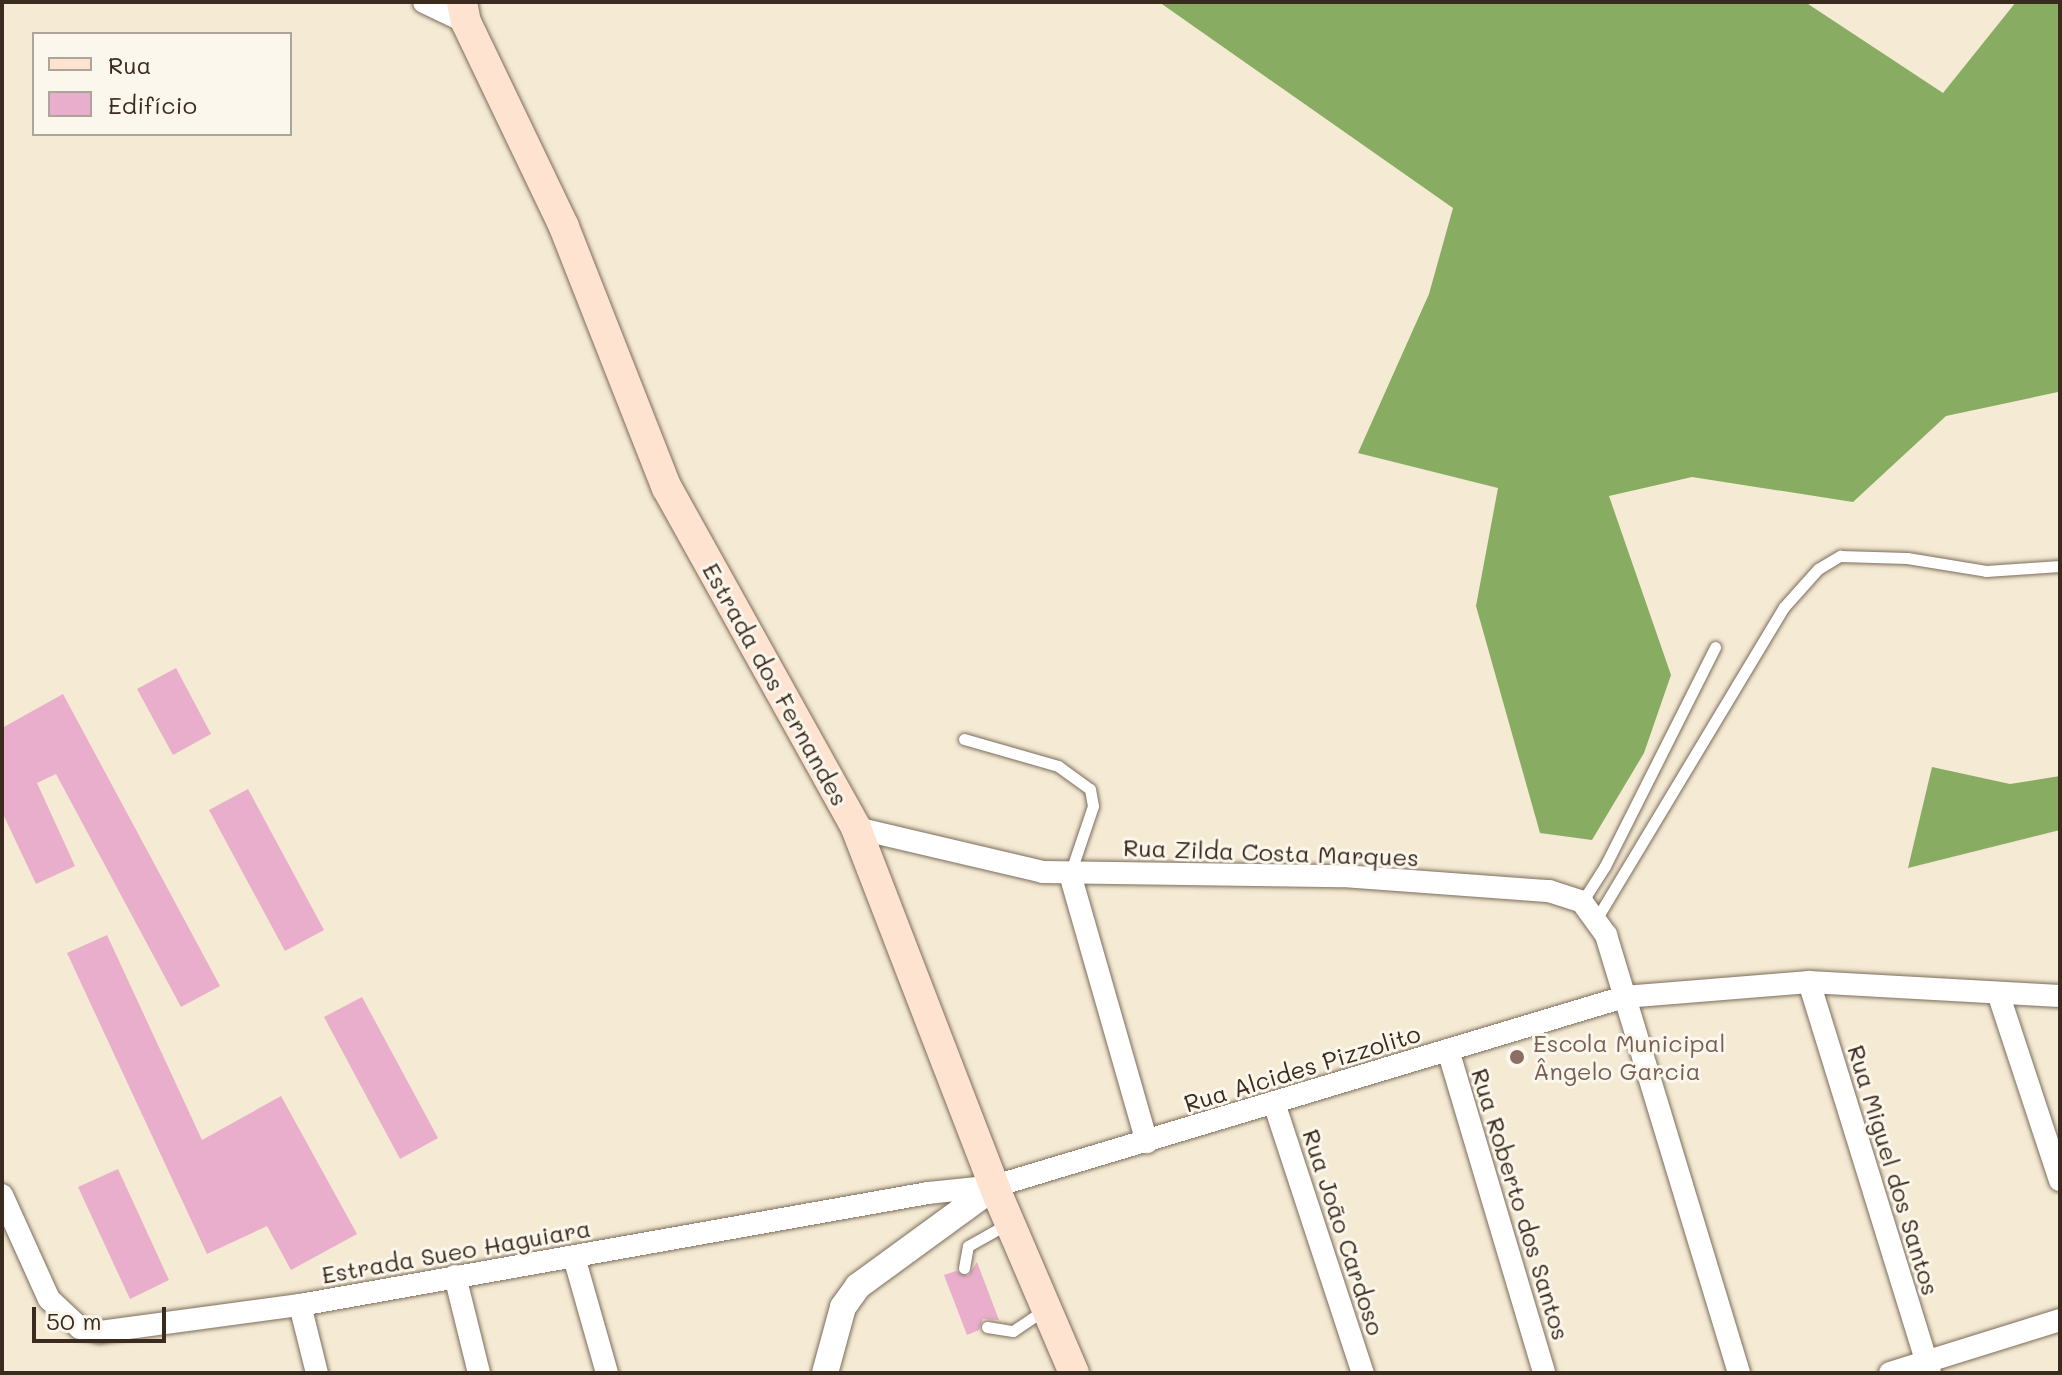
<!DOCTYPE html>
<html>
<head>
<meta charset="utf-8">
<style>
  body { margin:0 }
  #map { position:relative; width:2062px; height:1375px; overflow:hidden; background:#f5ead3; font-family:Mali,sans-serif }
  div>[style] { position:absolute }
  .forest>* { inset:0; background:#87ac62 }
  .building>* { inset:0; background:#e9aecc }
  .roads { filter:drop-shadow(0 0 2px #7c6d5d) drop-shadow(0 0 2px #7c6d5d) }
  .service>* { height:11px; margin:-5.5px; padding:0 5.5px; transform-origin:5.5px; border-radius:5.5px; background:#fff }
  .minor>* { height:22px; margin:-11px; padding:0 11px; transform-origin:11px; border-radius:11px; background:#fff }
  .tertiary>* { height:26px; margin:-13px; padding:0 13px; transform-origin:13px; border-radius:13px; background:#fff }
  .secondary>* { height:30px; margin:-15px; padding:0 15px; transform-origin:15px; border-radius:15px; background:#fee3d1 }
  .dots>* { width:22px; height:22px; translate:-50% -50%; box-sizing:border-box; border:4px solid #fbf7ec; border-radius:50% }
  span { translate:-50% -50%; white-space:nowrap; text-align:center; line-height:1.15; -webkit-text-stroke:6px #fbf7ec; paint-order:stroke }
  .street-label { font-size:24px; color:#3b2a1e }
  .education-label { font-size:24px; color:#785e54 }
  .left { translate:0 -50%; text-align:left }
  .frame { position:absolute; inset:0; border:4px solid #3b2a1e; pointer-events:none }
  .legend { position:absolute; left:32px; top:32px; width:260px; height:104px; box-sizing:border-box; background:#fbf7ec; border:2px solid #aea59a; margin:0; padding:10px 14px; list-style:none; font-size:24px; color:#3b2a1e }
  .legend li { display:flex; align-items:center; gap:16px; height:40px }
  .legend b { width:40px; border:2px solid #aea59a }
  .scale { position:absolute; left:32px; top:1307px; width:134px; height:36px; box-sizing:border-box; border:4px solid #3b2a1e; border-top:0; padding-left:10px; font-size:24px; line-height:28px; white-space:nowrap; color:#3b2a1e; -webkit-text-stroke:6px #fbf7ec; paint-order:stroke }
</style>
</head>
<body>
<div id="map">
  <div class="forest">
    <i style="clip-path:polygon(1159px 2px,1805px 2px,1943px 93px,2016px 2px,2060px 2px,2058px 392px,1946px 416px,1853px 502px,1692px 477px,1609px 496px,1671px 675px,1644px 753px,1592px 840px,1540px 833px,1476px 606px,1498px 488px,1358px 453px,1429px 294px,1453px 208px)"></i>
    <i style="clip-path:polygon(1932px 767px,2010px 784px,2060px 776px,2060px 830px,1908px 868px)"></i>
  </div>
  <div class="building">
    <i style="clip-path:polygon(176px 668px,211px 734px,173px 755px,137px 689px)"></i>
    <i style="clip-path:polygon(63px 694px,220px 986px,181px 1007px,56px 774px,37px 783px,75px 866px,36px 884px,2px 812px,2px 728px)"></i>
    <i style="clip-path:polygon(248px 789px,324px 930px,285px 951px,209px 810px)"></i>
    <i style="clip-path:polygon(107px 935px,202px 1140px,281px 1096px,357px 1234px,291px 1270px,267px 1226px,207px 1254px,67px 953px)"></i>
    <i style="clip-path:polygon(362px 997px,438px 1138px,400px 1159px,324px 1017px)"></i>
    <i style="clip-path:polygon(118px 1169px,169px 1280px,130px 1299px,78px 1187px)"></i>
    <i style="clip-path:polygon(977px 1262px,999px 1320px,983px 1319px,979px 1330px,967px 1335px,944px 1275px,956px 1271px,968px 1276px)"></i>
  </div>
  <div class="roads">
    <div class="service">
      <i style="left:964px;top:739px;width:98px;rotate:16deg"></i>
      <i style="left:1058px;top:766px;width:39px;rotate:36deg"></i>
      <i style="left:1090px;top:789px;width:17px;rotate:80deg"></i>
      <i style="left:1093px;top:806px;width:72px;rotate:108.7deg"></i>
      <i style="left:1582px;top:902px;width:43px;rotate:-57.4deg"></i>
      <i style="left:1605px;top:866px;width:245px;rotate:-63.3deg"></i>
      <i style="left:1597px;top:918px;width:363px;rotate:-59deg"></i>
      <i style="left:1784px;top:607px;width:51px;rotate:-48.2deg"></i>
      <i style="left:1818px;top:569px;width:26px;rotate:-31deg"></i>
      <i style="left:1840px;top:556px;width:67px;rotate:1.7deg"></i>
      <i style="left:1907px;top:558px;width:80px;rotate:9.3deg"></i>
      <i style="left:1986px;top:571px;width:74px;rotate:-3.9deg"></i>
      <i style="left:964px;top:1268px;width:22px;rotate:-80deg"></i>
      <i style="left:968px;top:1246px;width:47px;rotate:-29.3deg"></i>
      <i style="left:987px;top:1327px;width:26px;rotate:9deg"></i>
      <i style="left:1013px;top:1331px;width:37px;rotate:-34deg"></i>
    </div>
    <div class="minor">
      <i style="left:424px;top:2px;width:47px;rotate:25.5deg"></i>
      <i style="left:856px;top:828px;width:192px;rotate:13.2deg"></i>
      <i style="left:1043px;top:872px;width:300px;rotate:0.8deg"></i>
      <i style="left:1343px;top:876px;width:207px;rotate:4.2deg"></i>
      <i style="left:1549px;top:891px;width:35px;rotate:18deg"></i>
      <i style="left:1582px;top:902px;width:41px;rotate:54deg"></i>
      <i style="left:1606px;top:935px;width:458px;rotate:73.1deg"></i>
      <i style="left:1070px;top:874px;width:279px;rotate:74deg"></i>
      <i style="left:1809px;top:982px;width:409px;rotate:72.8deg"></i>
      <i style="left:1999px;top:996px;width:194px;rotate:71.7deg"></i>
      <i style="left:1448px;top:1050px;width:337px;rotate:73.4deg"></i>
      <i style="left:1275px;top:1106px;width:281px;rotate:71.8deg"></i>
      <i style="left:2px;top:1195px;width:114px;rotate:65.7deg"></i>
      <i style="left:49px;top:1299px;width:42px;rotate:43.1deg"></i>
      <i style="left:80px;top:1328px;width:20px;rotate:11deg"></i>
      <i style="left:100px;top:1332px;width:202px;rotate:-7.7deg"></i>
      <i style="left:300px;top:1305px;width:638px;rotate:-10.11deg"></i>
      <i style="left:928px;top:1193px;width:67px;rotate:-6deg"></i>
      <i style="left:995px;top:1186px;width:657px;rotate:-16.72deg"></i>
      <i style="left:1624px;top:997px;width:186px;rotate:-4.6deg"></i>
      <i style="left:1809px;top:982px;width:251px;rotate:3.2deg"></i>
      <i style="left:574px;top:1257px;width:121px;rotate:74.1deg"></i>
      <i style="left:455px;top:1276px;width:100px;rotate:76.1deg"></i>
      <i style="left:300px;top:1305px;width:70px;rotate:76deg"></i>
      <i style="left:1890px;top:1373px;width:178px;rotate:-17.3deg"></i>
    </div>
    <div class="tertiary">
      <i style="left:825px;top:1373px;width:68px;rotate:-74.7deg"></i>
      <i style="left:843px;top:1307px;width:26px;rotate:-54deg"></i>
      <i style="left:858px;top:1286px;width:170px;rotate:-36.1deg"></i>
    </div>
    <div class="secondary">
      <i style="left:462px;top:2px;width:20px;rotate:79deg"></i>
      <i style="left:466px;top:22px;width:227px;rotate:64.4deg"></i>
      <i style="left:564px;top:227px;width:281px;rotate:68.5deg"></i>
      <i style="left:667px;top:488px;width:389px;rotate:60.9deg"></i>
      <i style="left:856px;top:828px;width:397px;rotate:68.9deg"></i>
      <i style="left:999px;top:1198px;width:190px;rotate:66.8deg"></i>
    </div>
  </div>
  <div class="dots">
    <i style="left:1517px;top:1057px;background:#8d6e63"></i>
  </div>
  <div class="street-label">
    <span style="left:776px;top:684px;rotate:61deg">Estrada dos Fernandes</span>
    <span style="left:1271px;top:852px;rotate:2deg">Rua Zilda Costa Marques</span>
    <span style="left:1302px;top:1068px;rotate:-17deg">Rua Alcides Pizzolito</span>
    <span style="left:1894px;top:1170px;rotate:73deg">Rua Miguel dos Santos</span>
    <span style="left:1521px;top:1204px;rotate:73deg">Rua Roberto dos Santos</span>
    <span style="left:1344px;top:1232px;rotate:72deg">Rua João Cardoso</span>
    <span style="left:456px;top:1251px;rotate:-10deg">Estrada Sueo Haguiara</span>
  </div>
  <div class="education-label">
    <span class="left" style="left:1533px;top:1057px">Escola Municipal<br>Ângelo Garcia</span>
  </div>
  <div class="frame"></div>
  <ul class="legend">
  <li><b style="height:10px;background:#fee3d1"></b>Rua</li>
  <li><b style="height:22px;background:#e9aecc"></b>Edifício</li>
  </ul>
  <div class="scale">50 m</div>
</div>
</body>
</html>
